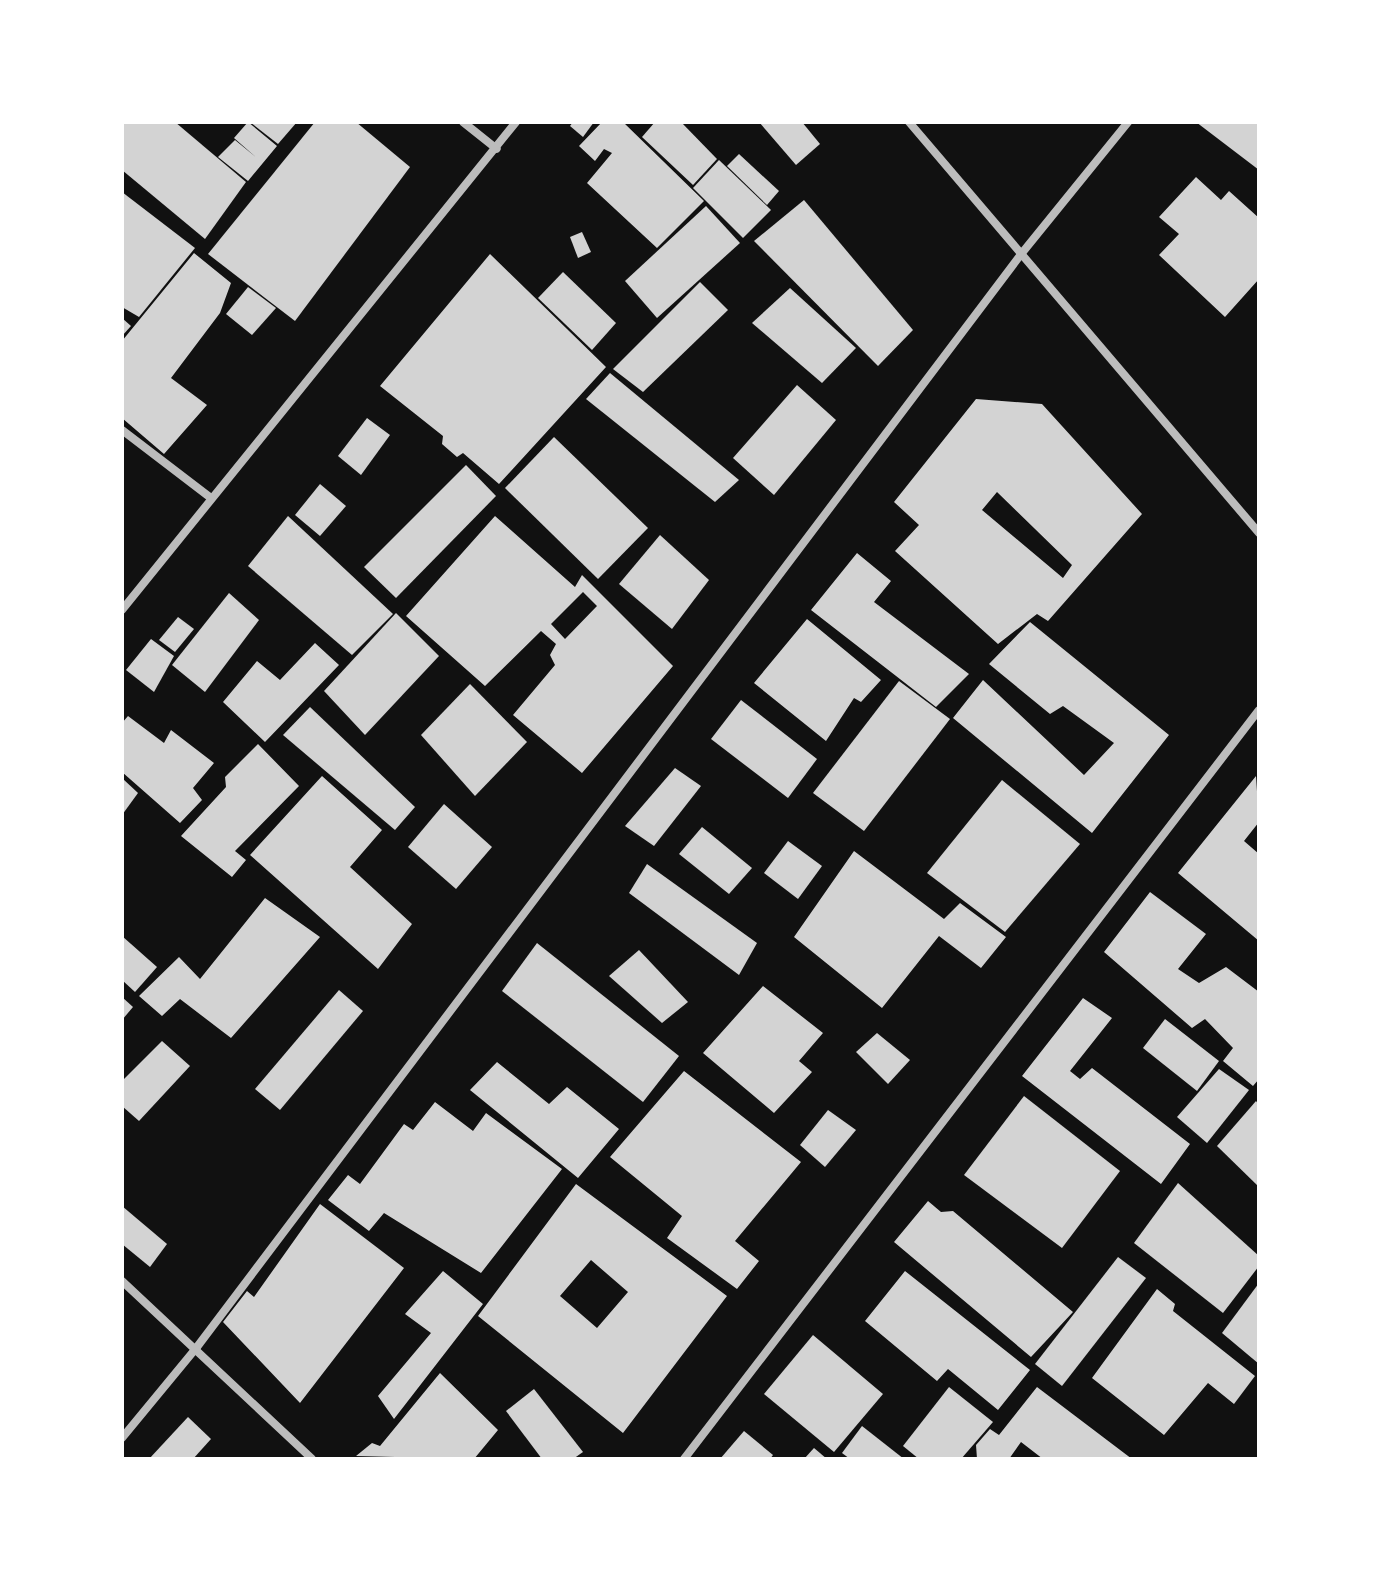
<!DOCTYPE html>
<html>
<head>
<meta charset="utf-8">
<style>
  body { margin:0 }
  #map { position:relative; width:1381px; height:1581px; overflow:hidden; background:#111; font-family:"Sofia Sans Condensed",sans-serif }
  div>[style] { position:absolute }
  .building>* { inset:0; background:#d3d3d3 }
  .minor>* { height:8px; margin:-4px; padding:0 4px; transform-origin:4px; border-radius:4px; background:#bcbcbc }
  span { translate:-50% -50%; white-space:nowrap; text-align:center; line-height:1.15; -webkit-text-stroke:6px #fff; paint-order:stroke }
  .frame { position:absolute; inset:0; border:124px solid #fff; pointer-events:none }
</style>
</head>
<body>
<div id="map">
  <div class="building">
    <i style="clip-path:polygon(122px 122px,175px 122px,246px 182px,205px 239px,122px 170px)"></i>
    <i style="clip-path:polygon(248px 122px,277px 146px,248px 181px,218px 157px,235px 140px,257px 158px,234px 138px)"></i>
    <i style="clip-path:polygon(250px 122px,297px 122px,278px 144px)"></i>
    <i style="clip-path:polygon(315px 122px,356px 122px,410px 167px,295px 321px,208px 254px)"></i>
    <i style="clip-path:polygon(573px 122px,594px 122px,583px 137px,570px 126px)"></i>
    <i style="clip-path:polygon(602px 122px,623px 122px,704px 201px,657px 248px,587px 183px,612px 153px,604px 149px,595px 161px,579px 146px)"></i>
    <i style="clip-path:polygon(655px 122px,681px 122px,717px 159px,693px 185px,642px 137px)"></i>
    <i style="clip-path:polygon(759px 122px,802px 122px,820px 144px,796px 165px)"></i>
    <i style="clip-path:polygon(1196px 122px,1259px 122px,1259px 170px)"></i>
    <i style="clip-path:polygon(739px 154px,779px 191px,767px 205px,727px 166px)"></i>
    <i style="clip-path:polygon(719px 160px,771px 210px,743px 238px,693px 188px)"></i>
    <i style="clip-path:polygon(1196px 177px,1221px 200px,1229px 191px,1259px 218px,1259px 279px,1225px 317px,1159px 255px,1179px 234px,1159px 217px)"></i>
    <i style="clip-path:polygon(122px 192px,195px 248px,139px 317px,122px 307px)"></i>
    <i style="clip-path:polygon(804px 200px,913px 330px,878px 366px,754px 241px)"></i>
    <i style="clip-path:polygon(706px 206px,740px 243px,657px 318px,625px 281px)"></i>
    <i style="clip-path:polygon(582px 232px,591px 252px,578px 258px,570px 237px)"></i>
    <i style="clip-path:polygon(194px 253px,231px 283px,220px 313px,171px 378px,207px 405px,164px 454px,122px 418px,122px 341px)"></i>
    <i style="clip-path:polygon(490px 254px,606px 367px,499px 484px,463px 453px,457px 457px,442px 444px,443px 436px,380px 386px)"></i>
    <i style="clip-path:polygon(563px 272px,616px 323px,592px 350px,538px 298px)"></i>
    <i style="clip-path:polygon(700px 282px,728px 310px,643px 392px,613px 369px)"></i>
    <i style="clip-path:polygon(248px 287px,276px 308px,252px 335px,226px 314px)"></i>
    <i style="clip-path:polygon(790px 288px,856px 348px,822px 383px,752px 323px)"></i>
    <i style="clip-path:polygon(122px 318px,131px 326px,122px 336px)"></i>
    <i style="clip-path:polygon(610px 373px,739px 480px,715px 502px,586px 399px)"></i>
    <i style="clip-path:polygon(797px 385px,836px 420px,774px 495px,733px 458px)"></i>
    <i style="clip-path:polygon(evenodd,976px 399px,1042px 404px,1142px 514px,1048px 621px,1037px 614px,998px 644px,895px 551px,919px 525px,894px 502px,976px 399px,997px 492px,1072px 565px,1063px 578px,982px 510px,997px 492px)"></i>
    <i style="clip-path:polygon(367px 418px,390px 435px,361px 475px,338px 456px)"></i>
    <i style="clip-path:polygon(554px 437px,648px 528px,598px 579px,505px 488px)"></i>
    <i style="clip-path:polygon(466px 465px,496px 496px,396px 598px,364px 567px)"></i>
    <i style="clip-path:polygon(320px 484px,346px 506px,320px 536px,295px 515px)"></i>
    <i style="clip-path:polygon(288px 516px,393px 614px,352px 655px,248px 566px)"></i>
    <i style="clip-path:polygon(evenodd,495px 516px,575px 587px,582px 575px,673px 666px,582px 773px,513px 715px,555px 665px,550px 655px,556px 644px,541px 631px,485px 686px,406px 616px,495px 516px,583px 592px,597px 606px,565px 639px,551px 624px,583px 592px)"></i>
    <i style="clip-path:polygon(660px 535px,709px 580px,672px 629px,619px 584px)"></i>
    <i style="clip-path:polygon(857px 553px,891px 581px,874px 602px,969px 674px,936px 707px,811px 610px)"></i>
    <i style="clip-path:polygon(229px 593px,259px 620px,205px 692px,172px 665px)"></i>
    <i style="clip-path:polygon(396px 613px,439px 656px,365px 735px,324px 691px)"></i>
    <i style="clip-path:polygon(178px 617px,194px 629px,175px 652px,159px 640px)"></i>
    <i style="clip-path:polygon(807px 619px,881px 680px,861px 702px,854px 698px,826px 741px,754px 683px)"></i>
    <i style="clip-path:polygon(1030px 622px,1169px 735px,1092px 833px,953px 718px,983px 680px,1084px 775px,1114px 743px,1063px 706px,1050px 714px,989px 664px)"></i>
    <i style="clip-path:polygon(151px 639px,174px 656px,154px 692px,126px 670px)"></i>
    <i style="clip-path:polygon(315px 643px,339px 665px,265px 742px,223px 702px,257px 661px,280px 680px)"></i>
    <i style="clip-path:polygon(899px 681px,950px 719px,864px 831px,813px 793px)"></i>
    <i style="clip-path:polygon(470px 684px,527px 742px,475px 796px,421px 735px)"></i>
    <i style="clip-path:polygon(741px 700px,817px 759px,788px 798px,711px 739px)"></i>
    <i style="clip-path:polygon(310px 707px,415px 807px,395px 830px,283px 735px)"></i>
    <i style="clip-path:polygon(128px 716px,164px 743px,171px 730px,214px 763px,193px 788px,202px 800px,180px 823px,122px 772px,122px 723px)"></i>
    <i style="clip-path:polygon(258px 744px,299px 786px,235px 851px,246px 860px,232px 877px,181px 836px,226px 787px,225px 777px)"></i>
    <i style="clip-path:polygon(675px 768px,701px 786px,654px 846px,625px 826px)"></i>
    <i style="clip-path:polygon(322px 776px,382px 830px,350px 867px,412px 924px,378px 969px,250px 855px)"></i>
    <i style="clip-path:polygon(1256px 776px,1259px 822px,1244px 841px,1259px 854px,1259px 941px,1178px 873px)"></i>
    <i style="clip-path:polygon(122px 778px,138px 793px,122px 815px)"></i>
    <i style="clip-path:polygon(1002px 780px,1080px 844px,1005px 932px,927px 873px)"></i>
    <i style="clip-path:polygon(444px 804px,492px 847px,456px 889px,408px 847px)"></i>
    <i style="clip-path:polygon(702px 827px,752px 868px,729px 894px,679px 854px)"></i>
    <i style="clip-path:polygon(788px 841px,822px 866px,798px 899px,764px 873px)"></i>
    <i style="clip-path:polygon(854px 851px,944px 919px,960px 903px,1006px 937px,981px 968px,939px 936px,882px 1008px,794px 937px)"></i>
    <i style="clip-path:polygon(647px 864px,757px 943px,739px 975px,629px 893px)"></i>
    <i style="clip-path:polygon(1150px 892px,1206px 934px,1178px 969px,1199px 983px,1226px 967px,1259px 992px,1259px 1079px,1253px 1086px,1223px 1061px,1233px 1048px,1205px 1019px,1192px 1028px,1104px 952px)"></i>
    <i style="clip-path:polygon(265px 898px,320px 937px,231px 1038px,180px 999px,162px 1016px,139px 996px,179px 957px,200px 979px)"></i>
    <i style="clip-path:polygon(122px 936px,157px 967px,135px 992px,122px 980px)"></i>
    <i style="clip-path:polygon(537px 943px,679px 1056px,643px 1102px,502px 991px)"></i>
    <i style="clip-path:polygon(639px 950px,688px 1002px,662px 1023px,609px 976px)"></i>
    <i style="clip-path:polygon(763px 986px,823px 1033px,799px 1061px,812px 1072px,774px 1113px,703px 1053px)"></i>
    <i style="clip-path:polygon(339px 990px,363px 1011px,280px 1110px,255px 1089px)"></i>
    <i style="clip-path:polygon(122px 997px,133px 1007px,122px 1020px)"></i>
    <i style="clip-path:polygon(1083px 998px,1112px 1018px,1070px 1071px,1080px 1079px,1092px 1068px,1190px 1144px,1161px 1184px,1022px 1076px)"></i>
    <i style="clip-path:polygon(1165px 1019px,1219px 1061px,1197px 1091px,1143px 1048px)"></i>
    <i style="clip-path:polygon(877px 1033px,910px 1060px,888px 1084px,856px 1052px)"></i>
    <i style="clip-path:polygon(162px 1041px,190px 1066px,139px 1121px,122px 1106px,122px 1081px)"></i>
    <i style="clip-path:polygon(497px 1062px,549px 1104px,567px 1087px,619px 1129px,578px 1178px,470px 1090px)"></i>
    <i style="clip-path:polygon(1219px 1069px,1249px 1090px,1207px 1143px,1177px 1117px)"></i>
    <i style="clip-path:polygon(684px 1071px,801px 1162px,735px 1241px,759px 1261px,737px 1289px,667px 1238px,682px 1216px,610px 1157px)"></i>
    <i style="clip-path:polygon(1024px 1096px,1120px 1171px,1062px 1248px,964px 1175px)"></i>
    <i style="clip-path:polygon(1256px 1101px,1259px 1105px,1259px 1187px,1217px 1146px)"></i>
    <i style="clip-path:polygon(435px 1102px,473px 1131px,486px 1113px,562px 1169px,481px 1273px,384px 1213px,369px 1231px,328px 1200px,348px 1175px,360px 1184px,404px 1124px,413px 1130px)"></i>
    <i style="clip-path:polygon(828px 1110px,856px 1130px,825px 1167px,800px 1145px)"></i>
    <i style="clip-path:polygon(1178px 1183px,1259px 1256px,1259px 1266px,1223px 1313px,1134px 1243px)"></i>
    <i style="clip-path:polygon(evenodd,576px 1184px,727px 1296px,623px 1433px,478px 1316px,576px 1184px,591px 1260px,628px 1292px,597px 1328px,560px 1296px,591px 1260px)"></i>
    <i style="clip-path:polygon(928px 1201px,941px 1212px,953px 1211px,1073px 1312px,1031px 1357px,894px 1242px)"></i>
    <i style="clip-path:polygon(320px 1204px,404px 1268px,300px 1403px,223px 1322px,247px 1291px,254px 1297px)"></i>
    <i style="clip-path:polygon(122px 1206px,167px 1244px,150px 1267px,122px 1244px)"></i>
    <i style="clip-path:polygon(1118px 1257px,1146px 1278px,1062px 1386px,1035px 1364px)"></i>
    <i style="clip-path:polygon(443px 1271px,483px 1304px,394px 1419px,378px 1396px,431px 1333px,405px 1314px)"></i>
    <i style="clip-path:polygon(905px 1271px,1030px 1370px,998px 1410px,948px 1369px,937px 1381px,865px 1321px)"></i>
    <i style="clip-path:polygon(1259px 1283px,1259px 1364px,1222px 1333px)"></i>
    <i style="clip-path:polygon(1157px 1289px,1175px 1304px,1173px 1311px,1255px 1376px,1234px 1404px,1208px 1383px,1164px 1435px,1092px 1378px)"></i>
    <i style="clip-path:polygon(813px 1335px,883px 1394px,834px 1452px,764px 1394px)"></i>
    <i style="clip-path:polygon(440px 1373px,498px 1430px,474px 1459px,356px 1456px,372px 1443px,380px 1446px)"></i>
    <i style="clip-path:polygon(949px 1387px,993px 1422px,961px 1459px,919px 1459px,903px 1446px)"></i>
    <i style="clip-path:polygon(1037px 1387px,1132px 1459px,1043px 1459px,1021px 1442px,1009px 1459px,977px 1459px,976px 1445px,990px 1429px,999px 1435px)"></i>
    <i style="clip-path:polygon(534px 1389px,583px 1452px,573px 1459px,542px 1459px,506px 1411px)"></i>
    <i style="clip-path:polygon(188px 1417px,211px 1439px,193px 1459px,149px 1459px)"></i>
    <i style="clip-path:polygon(862px 1426px,904px 1459px,850px 1459px,842px 1453px)"></i>
    <i style="clip-path:polygon(744px 1431px,773px 1455px,770px 1459px,720px 1459px)"></i>
    <i style="clip-path:polygon(814px 1448px,827px 1459px,804px 1459px)"></i>
  </div>
  <div class="minor">
    <i style="left:463px;top:122px;width:43px;rotate:38.5deg"></i>
    <i style="left:909px;top:122px;width:540px;rotate:49.58deg"></i>
    <i style="left:122px;top:430px;width:112px;rotate:37.4deg"></i>
    <i style="left:122px;top:610px;width:627px;rotate:-51.08deg"></i>
    <i style="left:122px;top:1281px;width:260px;rotate:43.1deg"></i>
    <i style="left:122px;top:1438px;width:118px;rotate:-50.5deg"></i>
    <i style="left:197px;top:1347px;width:1370px;rotate:-52.98deg"></i>
    <i style="left:1022px;top:253px;width:169px;rotate:-51deg"></i>
    <i style="left:684px;top:1459px;width:944px;rotate:-52.49deg"></i>
  </div>
  <div class="frame"></div>
</div>
</body>
</html>
